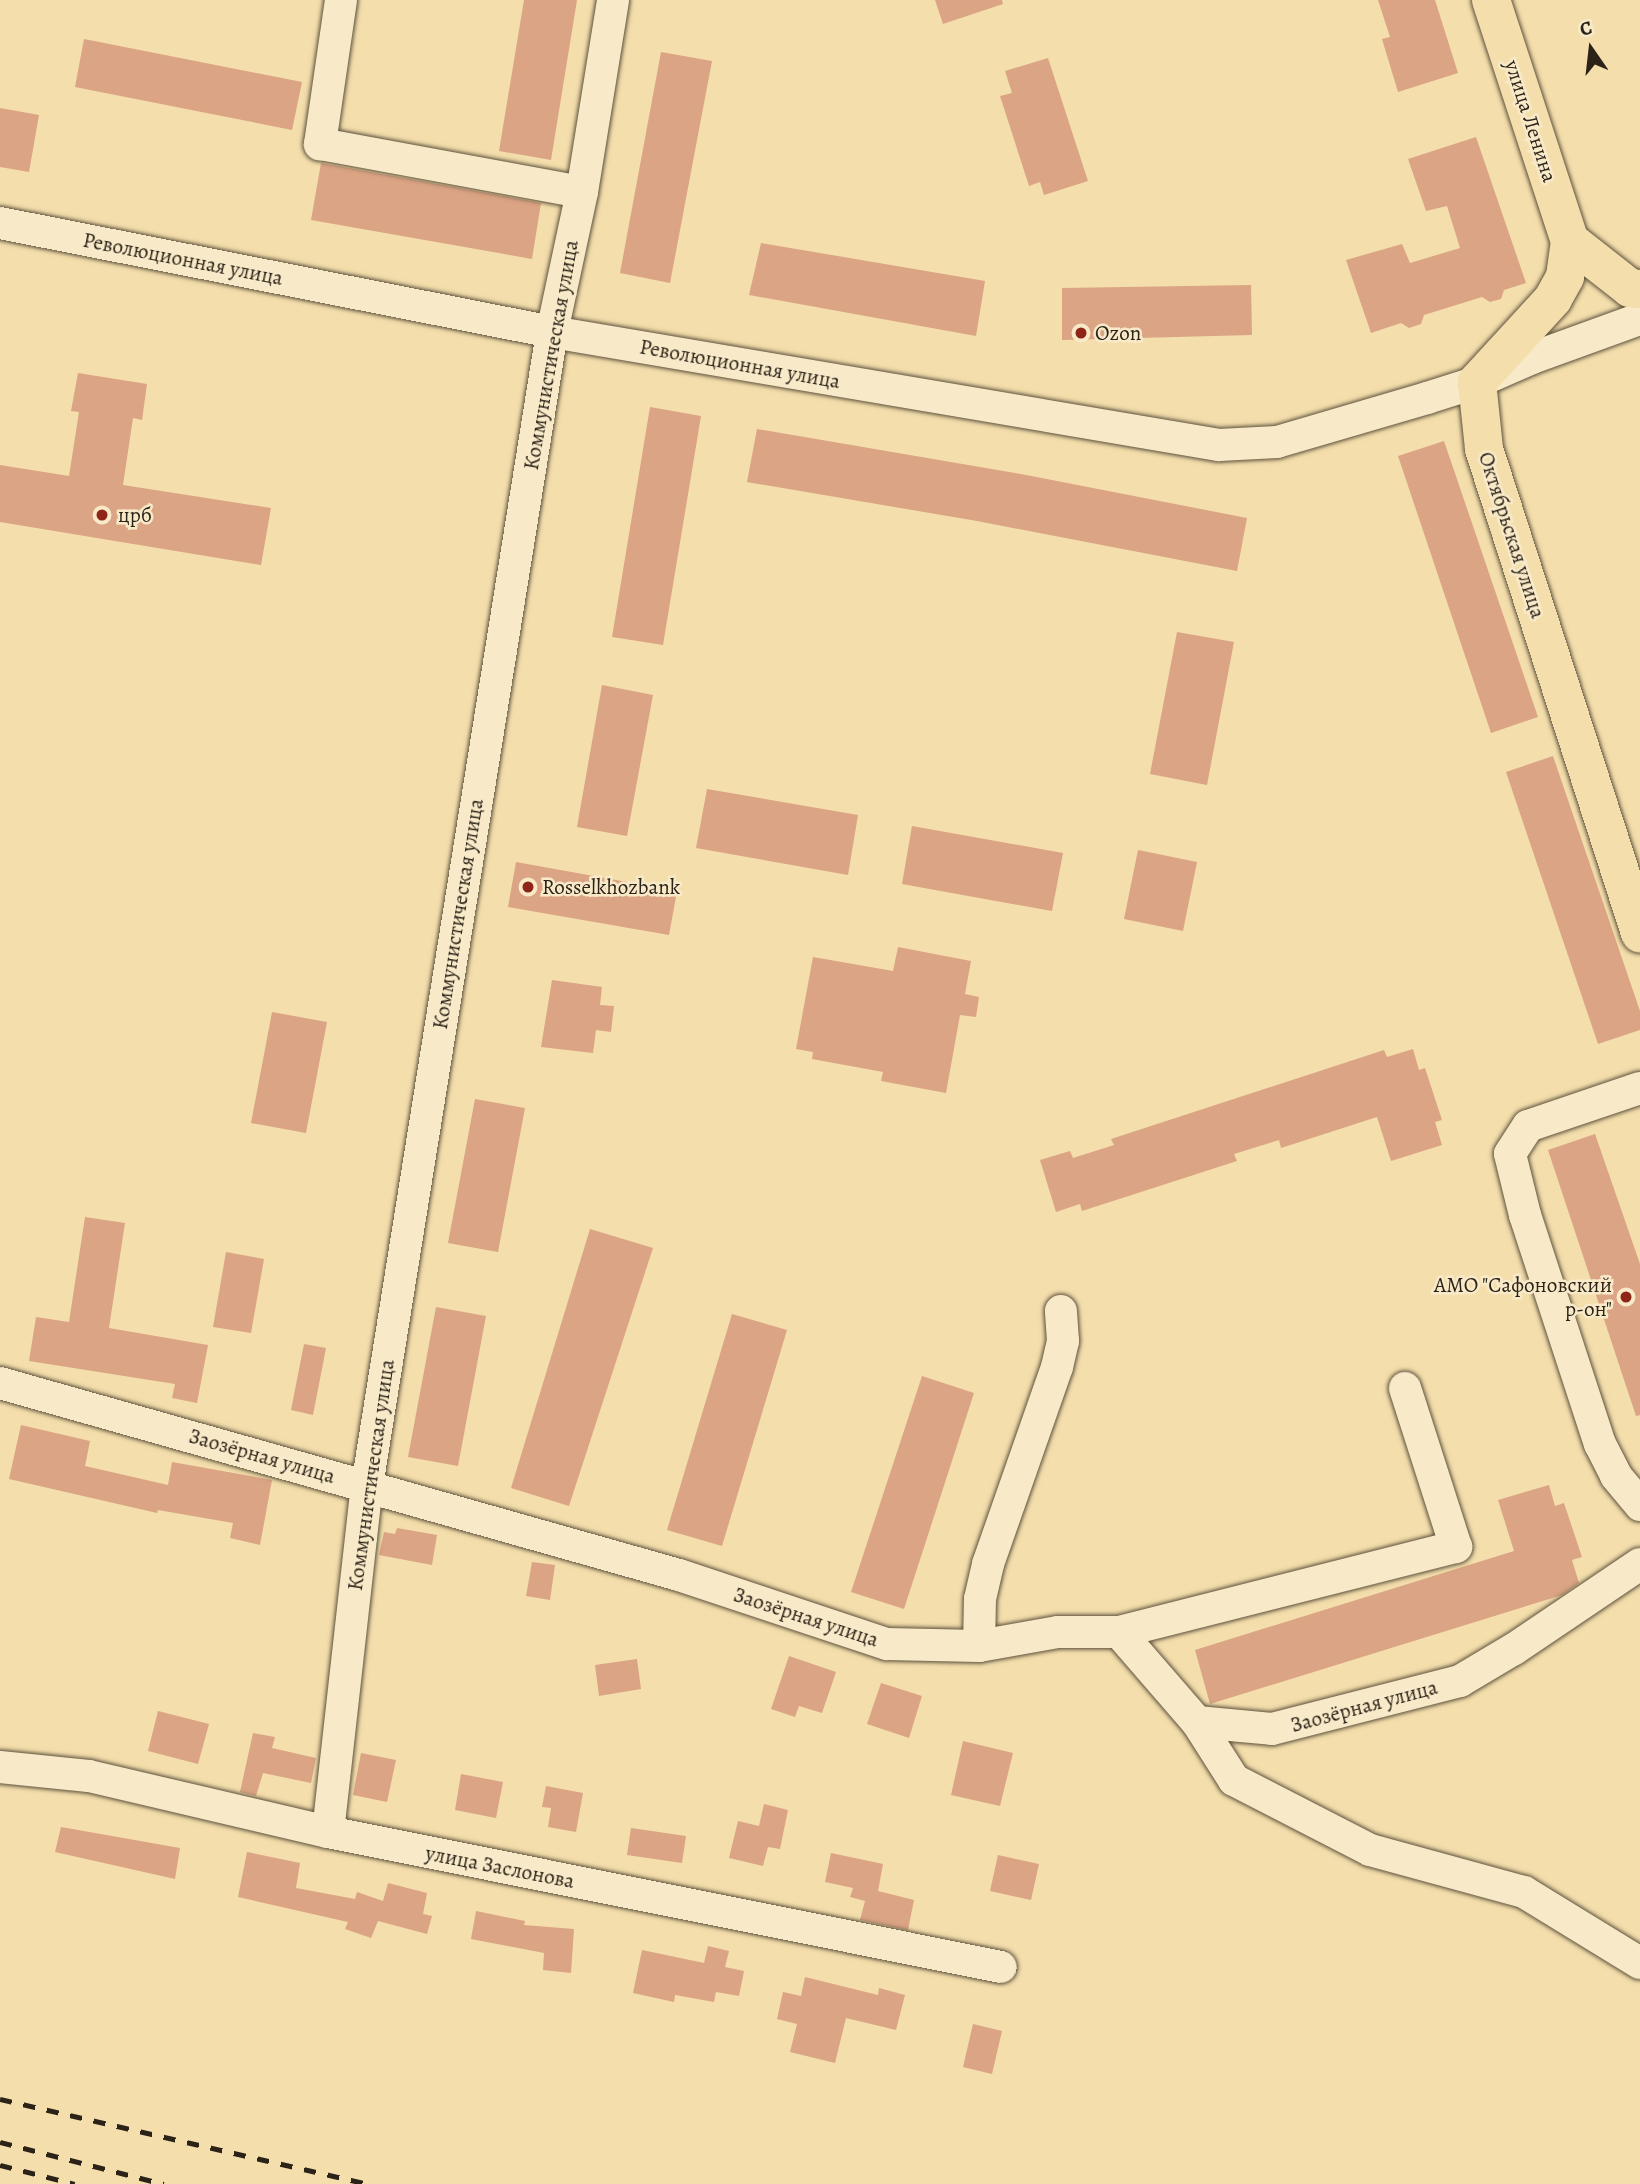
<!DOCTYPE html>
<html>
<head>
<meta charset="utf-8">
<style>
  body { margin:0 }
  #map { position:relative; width:1640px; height:2184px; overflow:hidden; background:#f4deac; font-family:Alegreya,serif }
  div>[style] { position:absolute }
  .building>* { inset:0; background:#dba484 }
  .roads { filter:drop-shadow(0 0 2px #5e523d) drop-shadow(0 0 2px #5e523d) }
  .minor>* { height:32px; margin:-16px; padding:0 16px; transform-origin:16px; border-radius:16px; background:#f8eac9 }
  .major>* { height:38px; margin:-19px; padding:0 19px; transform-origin:19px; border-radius:19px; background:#f4deac }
  .rail>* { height:5px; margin-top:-2.5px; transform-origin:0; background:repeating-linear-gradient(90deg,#2c2318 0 12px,transparent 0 24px) }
  .dots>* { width:19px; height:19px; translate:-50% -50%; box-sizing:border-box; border:4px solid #f8eac9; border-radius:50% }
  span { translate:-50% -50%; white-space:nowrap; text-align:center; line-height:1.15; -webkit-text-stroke:5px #f8eac9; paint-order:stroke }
  .street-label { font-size:21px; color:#2c2318 }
  .poi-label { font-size:21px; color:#2c2318 }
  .left { translate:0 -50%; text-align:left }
  .right { translate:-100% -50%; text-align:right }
  .north { position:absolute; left:1556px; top:14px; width:70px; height:70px; -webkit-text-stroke:5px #f8eac9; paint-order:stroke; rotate:346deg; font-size:19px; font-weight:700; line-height:28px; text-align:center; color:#2c2318 }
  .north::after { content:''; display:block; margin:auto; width:24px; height:32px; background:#2c2318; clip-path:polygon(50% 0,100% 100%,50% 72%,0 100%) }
</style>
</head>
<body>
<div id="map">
  <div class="building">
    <i style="clip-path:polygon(524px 0,577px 0,551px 160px,499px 151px)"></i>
    <i style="clip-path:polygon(935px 0,1002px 0,1003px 4px,943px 24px)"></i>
    <i style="clip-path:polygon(1378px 0,1435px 0,1458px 73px,1398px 92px,1382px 39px,1390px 37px)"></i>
    <i style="clip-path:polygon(84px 39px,302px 82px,292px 130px,75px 87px)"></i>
    <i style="clip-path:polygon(661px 52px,712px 61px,670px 283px,620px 273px)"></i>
    <i style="clip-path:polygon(1048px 58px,1088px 181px,1044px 195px,1040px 182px,1029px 186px,1000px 96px,1012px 93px,1005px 71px)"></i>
    <i style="clip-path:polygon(0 108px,39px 115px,29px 172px,0 167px)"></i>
    <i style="clip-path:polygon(1476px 137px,1526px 283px,1504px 290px,1501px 299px,1490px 302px,1482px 297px,1424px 315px,1421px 324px,1409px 328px,1401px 323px,1371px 333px,1346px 260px,1402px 244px,1410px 263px,1460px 248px,1447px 206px,1426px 211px,1408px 159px)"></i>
    <i style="clip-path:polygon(321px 163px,541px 203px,532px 259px,311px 220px)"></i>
    <i style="clip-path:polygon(761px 243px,985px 281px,976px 336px,749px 295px)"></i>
    <i style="clip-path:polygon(1251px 285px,1252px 335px,1062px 340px,1062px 288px)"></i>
    <i style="clip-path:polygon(78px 373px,147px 384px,142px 420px,133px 418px,123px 485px,271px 508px,261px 565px,0 522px,0 465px,69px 476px,79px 412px,71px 411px)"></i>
    <i style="clip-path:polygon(650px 407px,701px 416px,663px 645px,612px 637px)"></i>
    <i style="clip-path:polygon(757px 429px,1021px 474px,1247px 518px,1237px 571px,977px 521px,747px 482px)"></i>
    <i style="clip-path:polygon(1444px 441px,1538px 717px,1491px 733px,1398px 456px)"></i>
    <i style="clip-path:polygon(1177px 632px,1234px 642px,1207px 785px,1150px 774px)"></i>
    <i style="clip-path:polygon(602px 685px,653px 695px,627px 836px,577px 827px)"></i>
    <i style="clip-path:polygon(1553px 756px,1640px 1011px,1640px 1030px,1598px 1044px,1506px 772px)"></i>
    <i style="clip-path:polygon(707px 789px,858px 815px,848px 875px,696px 848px)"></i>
    <i style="clip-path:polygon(912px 826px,1063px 853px,1052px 911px,902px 884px)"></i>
    <i style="clip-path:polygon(1138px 850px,1197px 862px,1183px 931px,1124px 919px)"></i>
    <i style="clip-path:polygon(516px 862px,677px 891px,669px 935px,508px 907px)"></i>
    <i style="clip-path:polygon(898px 947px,971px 961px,965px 994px,979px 997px,976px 1017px,960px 1015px,946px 1093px,881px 1081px,883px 1072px,812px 1059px,813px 1052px,796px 1049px,813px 957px,893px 971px)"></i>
    <i style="clip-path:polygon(552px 980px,602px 987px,600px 1005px,614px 1006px,611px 1032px,596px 1030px,593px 1053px,541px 1047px)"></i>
    <i style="clip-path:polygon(272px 1012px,327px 1022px,306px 1133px,251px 1123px)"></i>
    <i style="clip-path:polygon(1413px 1049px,1419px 1070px,1425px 1068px,1442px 1120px,1435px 1122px,1442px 1145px,1391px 1161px,1377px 1117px,1281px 1148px,1279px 1140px,1234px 1154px,1237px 1161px,1082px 1211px,1080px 1204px,1056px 1212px,1040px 1160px,1070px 1151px,1073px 1158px,1114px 1145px,1111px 1139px,1384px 1050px,1387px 1057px)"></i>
    <i style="clip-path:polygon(475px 1099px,525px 1108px,498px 1252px,448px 1243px)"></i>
    <i style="clip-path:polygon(1595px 1134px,1640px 1264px,1640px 1415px,1636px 1416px,1548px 1150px)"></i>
    <i style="clip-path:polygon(85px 1217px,125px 1223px,109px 1328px,208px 1345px,197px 1403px,172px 1398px,175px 1384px,29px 1361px,36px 1317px,69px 1322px)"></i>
    <i style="clip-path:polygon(590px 1229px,653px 1248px,569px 1506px,511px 1488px)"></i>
    <i style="clip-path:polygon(226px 1252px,264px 1259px,251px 1333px,213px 1327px)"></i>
    <i style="clip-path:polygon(436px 1307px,486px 1316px,458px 1466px,408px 1457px)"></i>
    <i style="clip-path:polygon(732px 1314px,787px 1330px,722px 1546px,667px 1530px)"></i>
    <i style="clip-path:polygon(304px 1344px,326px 1348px,313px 1415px,291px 1410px)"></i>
    <i style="clip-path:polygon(922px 1376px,974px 1393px,904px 1609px,851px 1592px)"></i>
    <i style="clip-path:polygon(21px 1425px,90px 1441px,85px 1466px,168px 1485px,172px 1462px,272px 1480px,260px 1545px,230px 1538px,233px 1523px,158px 1510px,157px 1513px,9px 1479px)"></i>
    <i style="clip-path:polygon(1549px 1485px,1555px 1506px,1564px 1503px,1582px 1557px,1572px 1560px,1579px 1583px,1562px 1595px,1210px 1704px,1195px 1650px,1514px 1551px,1498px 1500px)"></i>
    <i style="clip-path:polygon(397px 1528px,437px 1535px,432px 1565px,379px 1555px,384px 1532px,395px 1534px)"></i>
    <i style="clip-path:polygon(532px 1562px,555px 1565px,550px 1600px,526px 1596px)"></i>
    <i style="clip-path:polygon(789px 1656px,836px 1672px,822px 1713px,799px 1706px,795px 1717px,771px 1709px)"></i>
    <i style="clip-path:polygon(637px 1659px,641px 1689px,599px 1696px,595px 1665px)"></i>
    <i style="clip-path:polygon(881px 1683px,922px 1696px,909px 1738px,867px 1724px)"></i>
    <i style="clip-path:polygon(158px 1711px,209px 1724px,198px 1764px,148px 1751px)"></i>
    <i style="clip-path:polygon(253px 1733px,275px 1737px,272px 1748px,316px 1758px,311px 1783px,263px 1773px,256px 1796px,240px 1792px)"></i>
    <i style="clip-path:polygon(963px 1741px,1013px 1753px,1000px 1806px,951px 1795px)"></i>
    <i style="clip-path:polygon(361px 1753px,396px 1760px,387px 1802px,353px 1795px)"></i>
    <i style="clip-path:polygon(461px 1774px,503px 1782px,496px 1818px,455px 1810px)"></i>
    <i style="clip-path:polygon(546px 1786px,583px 1793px,576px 1832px,548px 1827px,551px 1808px,542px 1807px)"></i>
    <i style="clip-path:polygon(764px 1804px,788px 1810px,780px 1849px,768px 1847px,763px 1866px,729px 1858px,738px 1821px,759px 1826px)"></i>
    <i style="clip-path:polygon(61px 1827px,180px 1848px,175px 1879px,55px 1852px)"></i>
    <i style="clip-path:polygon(631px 1828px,686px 1836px,682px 1863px,627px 1855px)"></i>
    <i style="clip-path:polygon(247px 1852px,300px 1863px,296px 1888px,355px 1899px,357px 1892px,383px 1901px,388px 1883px,427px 1893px,423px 1914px,432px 1916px,427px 1934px,378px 1921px,371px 1938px,345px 1929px,348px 1922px,238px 1897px)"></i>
    <i style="clip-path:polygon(831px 1853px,883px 1864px,878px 1891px,914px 1900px,908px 1930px,860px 1920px,865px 1901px,850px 1897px,853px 1888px,825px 1882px)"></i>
    <i style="clip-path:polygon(998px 1855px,1039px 1864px,1031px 1900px,990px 1891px)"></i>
    <i style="clip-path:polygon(476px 1911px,525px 1921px,524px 1925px,574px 1929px,571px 1973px,543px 1970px,544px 1953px,471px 1939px)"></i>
    <i style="clip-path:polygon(708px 1946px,729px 1951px,725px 1967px,744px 1971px,739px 1996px,716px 1992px,714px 2002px,675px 1995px,674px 2002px,633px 1993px,642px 1950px,704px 1963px)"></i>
    <i style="clip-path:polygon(805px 1977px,878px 1995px,879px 1988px,905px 1995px,896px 2030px,846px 2018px,835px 2063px,790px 2052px,797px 2024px,777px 2019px,783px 1992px,801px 1996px)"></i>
    <i style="clip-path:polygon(973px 2024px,1002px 2031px,992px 2074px,963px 2067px)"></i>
  </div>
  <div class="roads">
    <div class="minor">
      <i style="left:341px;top:0;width:146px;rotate:98.3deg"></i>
      <i style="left:320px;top:144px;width:266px;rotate:10.4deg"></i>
      <i style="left:0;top:223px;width:563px;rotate:11.17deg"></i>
      <i style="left:552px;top:332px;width:677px;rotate:9.62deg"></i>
      <i style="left:1219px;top:445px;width:58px;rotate:-3deg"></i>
      <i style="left:1277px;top:442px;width:156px;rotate:-16.3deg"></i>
      <i style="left:1427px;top:398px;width:52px;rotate:-17.7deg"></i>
      <i style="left:1477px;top:382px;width:60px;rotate:-23.6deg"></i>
      <i style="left:1532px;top:358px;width:115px;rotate:-19.9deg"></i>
      <i style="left:1640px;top:1088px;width:118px;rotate:161.3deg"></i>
      <i style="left:1528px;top:1126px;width:33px;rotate:123deg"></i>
      <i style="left:1510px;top:1154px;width:63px;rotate:76.2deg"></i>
      <i style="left:1525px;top:1215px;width:241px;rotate:71.9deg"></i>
      <i style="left:1600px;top:1444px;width:36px;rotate:63deg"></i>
      <i style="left:1616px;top:1476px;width:38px;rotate:50deg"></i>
      <i style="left:0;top:1383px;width:706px;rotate:15.79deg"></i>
      <i style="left:679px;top:1575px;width:219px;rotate:18.4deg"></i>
      <i style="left:887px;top:1644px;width:92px;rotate:1.2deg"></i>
      <i style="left:979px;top:1646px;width:80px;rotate:-10deg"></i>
      <i style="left:1058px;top:1632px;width:61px"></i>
      <i style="left:1119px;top:1632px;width:119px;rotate:49.1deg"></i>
      <i style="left:1197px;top:1722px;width:75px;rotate:5.3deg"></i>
      <i style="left:1272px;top:1729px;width:194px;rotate:-14.3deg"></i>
      <i style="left:1460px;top:1681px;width:63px;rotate:-30.7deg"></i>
      <i style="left:1514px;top:1649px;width:152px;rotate:-34deg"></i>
      <i style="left:1119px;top:1632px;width:348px;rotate:-14.2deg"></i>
      <i style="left:1456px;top:1547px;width:167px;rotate:-107.8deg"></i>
      <i style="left:979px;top:1646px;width:47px;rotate:-88.8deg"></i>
      <i style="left:980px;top:1599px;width:36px;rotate:-77deg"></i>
      <i style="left:988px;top:1564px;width:209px;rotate:-70.7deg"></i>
      <i style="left:1057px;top:1367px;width:27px;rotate:-77deg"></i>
      <i style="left:1063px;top:1341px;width:30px;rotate:-94deg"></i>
      <i style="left:1197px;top:1722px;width:69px;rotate:57.5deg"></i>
      <i style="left:1234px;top:1780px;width:153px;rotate:27.2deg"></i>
      <i style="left:1370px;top:1850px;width:160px;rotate:15.3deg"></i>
      <i style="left:1524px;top:1892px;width:136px;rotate:31.5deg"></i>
      <i style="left:0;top:1767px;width:89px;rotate:5.8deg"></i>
      <i style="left:89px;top:1776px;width:245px;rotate:13.2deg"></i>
      <i style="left:328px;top:1832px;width:686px;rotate:11.34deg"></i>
      <i style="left:328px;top:1832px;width:348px;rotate:-83.6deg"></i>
      <i style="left:367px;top:1486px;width:1169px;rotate:-80.89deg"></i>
      <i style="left:552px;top:332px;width:143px;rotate:-77.9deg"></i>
      <i style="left:582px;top:192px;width:194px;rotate:-80.8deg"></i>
    </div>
    <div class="major">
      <i style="left:1491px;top:0;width:254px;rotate:71.9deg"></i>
      <i style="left:1570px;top:241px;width:36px;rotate:98deg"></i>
      <i style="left:1565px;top:277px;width:25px;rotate:119deg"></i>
      <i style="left:1553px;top:299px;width:113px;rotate:132.5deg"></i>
      <i style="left:1477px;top:382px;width:67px;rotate:84deg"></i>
      <i style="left:1484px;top:449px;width:509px;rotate:72.14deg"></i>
      <i style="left:1570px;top:241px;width:76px;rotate:38.1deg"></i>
      <i style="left:1630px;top:288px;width:10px;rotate:6deg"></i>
    </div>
  </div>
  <div class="rail">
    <i style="left:0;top:2099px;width:379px;rotate:13deg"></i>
    <i style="left:0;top:2142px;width:169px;rotate:14.4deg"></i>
    <i style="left:0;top:2165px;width:77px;rotate:14.2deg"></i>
  </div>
  <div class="dots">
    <i style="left:1081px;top:333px;background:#8f2418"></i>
    <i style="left:102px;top:515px;background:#8f2418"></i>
    <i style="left:528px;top:887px;background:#8f2418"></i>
    <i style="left:1626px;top:1297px;background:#8f2418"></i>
  </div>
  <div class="street-label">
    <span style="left:1531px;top:121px;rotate:72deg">улица Ленина</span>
    <span style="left:183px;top:259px;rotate:11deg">Революционная улица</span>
    <span style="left:551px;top:355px;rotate:-80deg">Коммунистическая улица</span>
    <span style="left:740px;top:364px;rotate:10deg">Революционная улица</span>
    <span style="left:1512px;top:535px;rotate:72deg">Октябрьская улица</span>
    <span style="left:458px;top:914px;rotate:-81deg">Коммунистическая улица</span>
    <span style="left:262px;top:1456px;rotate:16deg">Заозёрная улица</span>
    <span style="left:371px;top:1475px;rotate:-82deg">Коммунистическая улица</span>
    <span style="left:806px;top:1617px;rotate:18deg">Заозёрная улица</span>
    <span style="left:1364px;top:1706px;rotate:-15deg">Заозёрная улица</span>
    <span style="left:500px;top:1867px;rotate:11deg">улица Заслонова</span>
  </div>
  <div class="poi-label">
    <span class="left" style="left:1095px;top:333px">Ozon</span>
    <span class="left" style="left:118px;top:515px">црб</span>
    <span class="left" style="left:542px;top:887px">Rosselkhozbank</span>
    <span class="right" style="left:1612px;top:1297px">АМО "Сафоновский<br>р-он"</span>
  </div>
  <div class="north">С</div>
</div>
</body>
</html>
